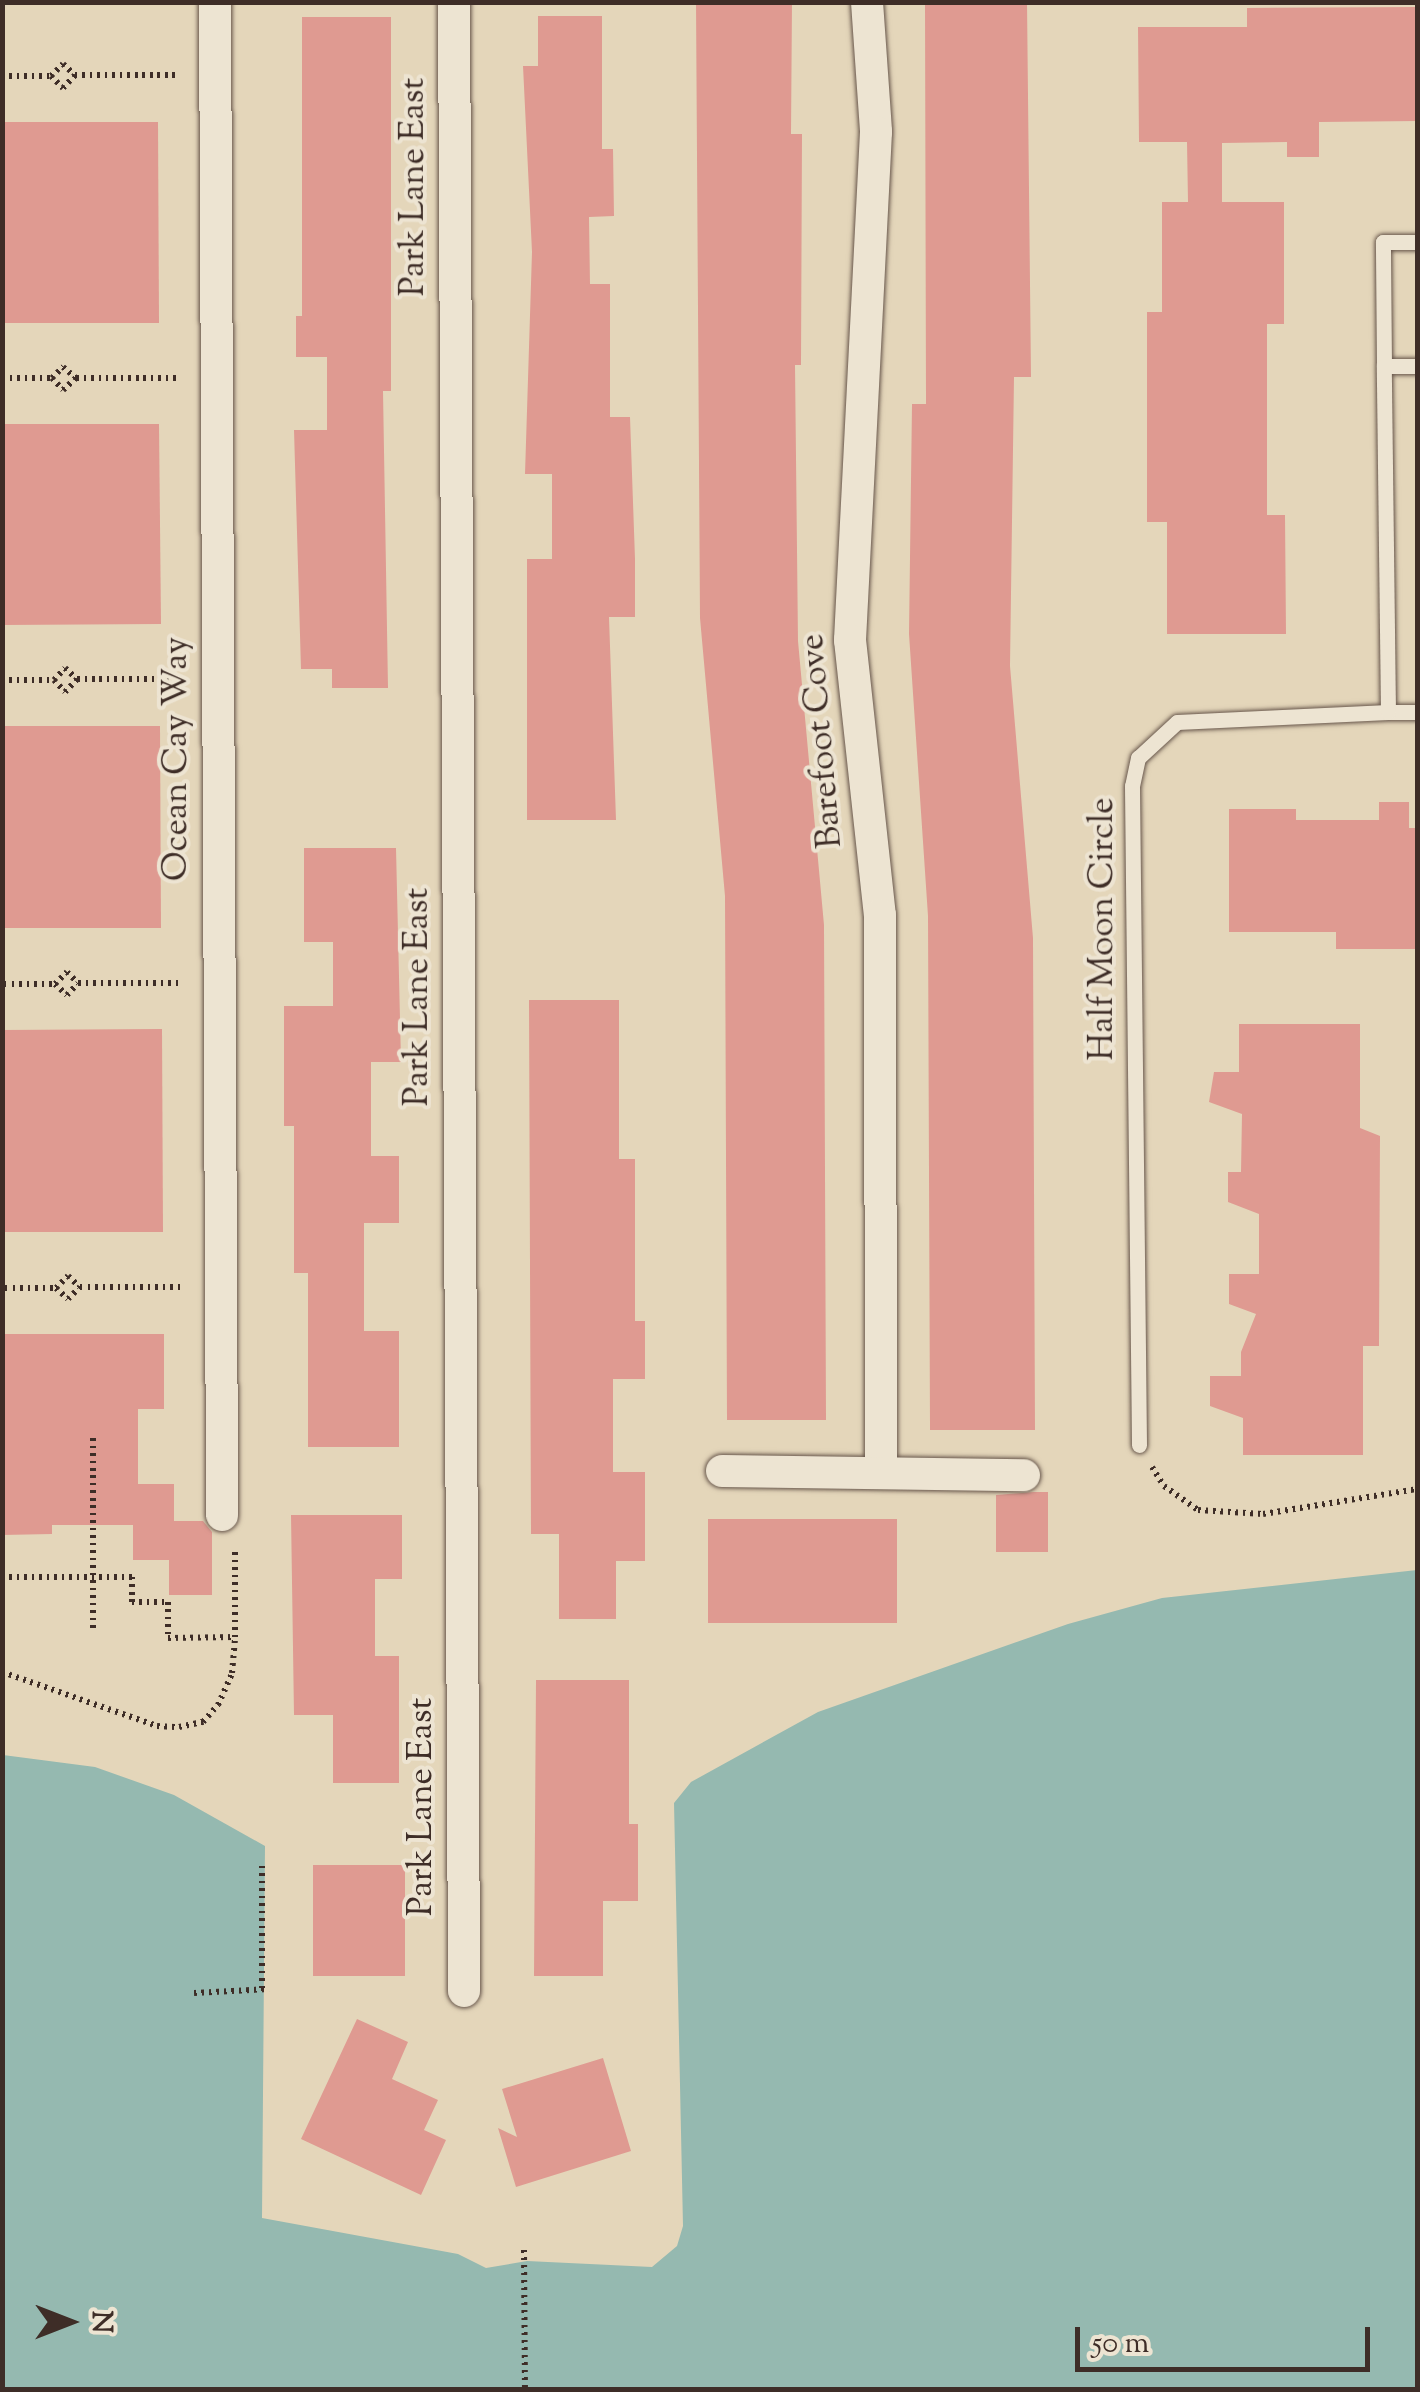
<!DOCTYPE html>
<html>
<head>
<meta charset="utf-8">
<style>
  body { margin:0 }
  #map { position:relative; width:1420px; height:2392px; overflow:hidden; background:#e4d6ba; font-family:"Sorts Mill Goudy",serif }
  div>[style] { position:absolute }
  .water>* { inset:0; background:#95b9b0 }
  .building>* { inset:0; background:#df9a91 }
  .path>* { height:6px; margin-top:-3px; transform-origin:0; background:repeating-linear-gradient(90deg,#3e2d27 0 2.5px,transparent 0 7.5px) }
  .roads { filter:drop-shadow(0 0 2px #68574c) drop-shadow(0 0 2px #68574c) }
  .service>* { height:15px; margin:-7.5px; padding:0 7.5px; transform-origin:7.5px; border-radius:7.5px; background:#ede4d2 }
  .minor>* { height:32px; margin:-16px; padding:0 16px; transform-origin:16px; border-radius:16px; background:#ede4d2 }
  span { translate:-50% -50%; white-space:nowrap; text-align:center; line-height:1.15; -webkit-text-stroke:8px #ede4d2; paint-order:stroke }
  .street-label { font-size:35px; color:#3e2d27 }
  .frame { position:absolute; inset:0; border:5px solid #3e2d27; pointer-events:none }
  .north { position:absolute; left:20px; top:2272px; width:100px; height:100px; -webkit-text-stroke:8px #ede4d2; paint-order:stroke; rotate:90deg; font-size:28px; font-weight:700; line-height:40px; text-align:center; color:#3e2d27 }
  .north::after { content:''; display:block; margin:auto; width:35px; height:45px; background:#3e2d27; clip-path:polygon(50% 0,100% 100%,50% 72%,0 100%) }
  .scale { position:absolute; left:1075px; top:2327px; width:295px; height:45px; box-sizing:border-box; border:5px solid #3e2d27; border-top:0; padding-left:12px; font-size:30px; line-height:35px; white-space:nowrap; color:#3e2d27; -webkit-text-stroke:8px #ede4d2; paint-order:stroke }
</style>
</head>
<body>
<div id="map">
  <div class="water">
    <i style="clip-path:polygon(1417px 1570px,1417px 2389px,3px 2389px,3px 1755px,95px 1767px,174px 1795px,265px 1846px,262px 2218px,458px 2254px,486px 2268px,527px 2261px,652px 2267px,677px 2246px,683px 2226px,674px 1803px,691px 1782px,818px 1712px,1068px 1624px,1162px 1598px)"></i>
  </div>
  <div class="building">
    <i style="clip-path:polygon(696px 2px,792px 2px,791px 134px,802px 134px,801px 365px,795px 365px,798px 641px,824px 925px,826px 1420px,727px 1420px,725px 896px,700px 618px)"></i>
    <i style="clip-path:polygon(925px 2px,1027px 2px,1031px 377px,1014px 377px,1010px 666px,1033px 938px,1035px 1430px,930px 1430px,928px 916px,909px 634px,912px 404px,926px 404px)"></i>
    <i style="clip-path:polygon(1418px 7px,1418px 121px,1319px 122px,1319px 157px,1287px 157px,1287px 142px,1222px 143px,1222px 202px,1284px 202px,1284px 324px,1267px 324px,1267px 515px,1285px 515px,1286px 634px,1167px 634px,1167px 522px,1147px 522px,1147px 312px,1162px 312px,1162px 202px,1188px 202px,1187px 142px,1139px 142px,1138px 27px,1247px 27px,1247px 8px)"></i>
    <i style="clip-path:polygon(538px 16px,602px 16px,602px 149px,613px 149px,614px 216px,589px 217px,590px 284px,610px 284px,610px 417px,630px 417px,635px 559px,635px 617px,609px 617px,616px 820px,527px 820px,527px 559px,552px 559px,552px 474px,525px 474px,532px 252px,523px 66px,538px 66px)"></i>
    <i style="clip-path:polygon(302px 17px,391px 17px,391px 391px,383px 391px,388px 688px,332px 688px,332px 669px,301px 669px,294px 430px,327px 430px,327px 357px,296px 357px,296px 316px,302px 316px)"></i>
    <i style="clip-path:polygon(2px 122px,158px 122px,159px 323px,2px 323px)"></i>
    <i style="clip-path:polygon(2px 424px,159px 424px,161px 624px,2px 625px)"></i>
    <i style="clip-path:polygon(2px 726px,160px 726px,161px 928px,2px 928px)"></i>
    <i style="clip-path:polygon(1379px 802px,1409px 802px,1409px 828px,1418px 828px,1418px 949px,1336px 949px,1336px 932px,1229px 932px,1229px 809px,1296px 809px,1296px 820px,1379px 820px)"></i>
    <i style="clip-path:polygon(304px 848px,396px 848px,401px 1062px,371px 1062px,371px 1156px,399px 1156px,399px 1223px,364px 1223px,364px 1331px,399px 1331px,399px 1447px,308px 1447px,308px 1273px,294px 1273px,294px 1126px,284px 1126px,284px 1006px,333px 1006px,333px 942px,304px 942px)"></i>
    <i style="clip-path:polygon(529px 1000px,619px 1000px,619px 1159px,635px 1159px,635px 1321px,645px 1321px,645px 1379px,613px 1379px,613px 1472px,645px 1472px,645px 1561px,616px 1561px,616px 1619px,559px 1619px,559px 1534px,531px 1534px)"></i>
    <i style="clip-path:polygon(1239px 1024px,1360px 1024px,1360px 1128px,1380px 1136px,1379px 1346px,1363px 1346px,1363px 1455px,1243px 1455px,1243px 1418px,1210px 1406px,1210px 1376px,1241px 1376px,1241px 1352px,1256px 1314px,1229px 1304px,1229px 1274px,1259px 1274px,1259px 1214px,1228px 1202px,1228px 1172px,1241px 1172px,1242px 1114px,1209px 1102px,1214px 1072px,1239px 1072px)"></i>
    <i style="clip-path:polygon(162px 1029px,163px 1232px,2px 1232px,2px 1030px)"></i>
    <i style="clip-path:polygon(2px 1334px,164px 1334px,164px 1409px,138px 1409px,138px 1484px,174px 1484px,174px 1521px,203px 1521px,212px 1532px,212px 1595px,169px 1595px,169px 1560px,133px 1560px,133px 1525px,52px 1525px,52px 1534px,2px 1535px)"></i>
    <i style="clip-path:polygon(1034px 1492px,1048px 1492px,1048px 1552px,996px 1552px,996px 1495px)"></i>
    <i style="clip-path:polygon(291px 1515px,402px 1515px,402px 1579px,375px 1579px,375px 1656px,399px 1656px,399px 1783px,333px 1783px,333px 1715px,294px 1715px)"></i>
    <i style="clip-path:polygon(708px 1519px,897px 1519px,897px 1623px,708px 1623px)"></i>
    <i style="clip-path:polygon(536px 1680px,629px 1680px,629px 1824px,638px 1824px,638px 1901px,603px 1901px,603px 1976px,534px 1976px)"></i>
    <i style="clip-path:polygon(313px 1865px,405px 1865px,405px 1976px,313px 1976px)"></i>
    <i style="clip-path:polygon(357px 2019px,408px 2042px,392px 2079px,438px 2100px,424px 2130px,446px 2140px,421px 2195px,301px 2139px)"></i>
    <i style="clip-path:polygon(603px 2058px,631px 2151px,516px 2187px,498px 2128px,517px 2137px,502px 2089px)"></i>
  </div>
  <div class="path">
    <i style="left:2px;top:76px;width:49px"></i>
    <i style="left:51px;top:76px;width:17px;rotate:45deg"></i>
    <i style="left:63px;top:88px;width:18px;rotate:-47deg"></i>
    <i style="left:51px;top:76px;width:17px;rotate:-45deg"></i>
    <i style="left:63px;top:64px;width:16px;rotate:43deg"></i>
    <i style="left:75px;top:75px;width:100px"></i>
    <i style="left:2px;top:378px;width:50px"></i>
    <i style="left:52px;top:378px;width:16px;rotate:-45deg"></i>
    <i style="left:63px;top:367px;width:17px;rotate:40deg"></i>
    <i style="left:76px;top:378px;width:101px"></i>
    <i style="left:52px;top:378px;width:16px;rotate:47deg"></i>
    <i style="left:63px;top:390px;width:18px;rotate:-43deg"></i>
    <i style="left:2px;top:680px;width:52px"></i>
    <i style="left:54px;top:680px;width:16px;rotate:47deg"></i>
    <i style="left:65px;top:692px;width:18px;rotate:-47deg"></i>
    <i style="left:54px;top:680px;width:16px;rotate:-47deg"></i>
    <i style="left:65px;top:668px;width:16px;rotate:43deg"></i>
    <i style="left:77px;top:679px;width:101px"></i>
    <i style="left:4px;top:984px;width:51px"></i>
    <i style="left:55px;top:984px;width:16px;rotate:43deg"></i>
    <i style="left:67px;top:995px;width:16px;rotate:-47deg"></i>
    <i style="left:78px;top:983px;width:103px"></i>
    <i style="left:55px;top:984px;width:17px;rotate:-45deg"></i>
    <i style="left:67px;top:972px;width:16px;rotate:45deg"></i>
    <i style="left:5px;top:1288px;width:51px"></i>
    <i style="left:56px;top:1288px;width:16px;rotate:43deg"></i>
    <i style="left:68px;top:1299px;width:17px;rotate:-45deg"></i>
    <i style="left:56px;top:1288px;width:17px;rotate:-45deg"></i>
    <i style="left:68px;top:1276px;width:16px;rotate:43deg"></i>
    <i style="left:80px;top:1287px;width:102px"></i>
    <i style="left:93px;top:1438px;width:190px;rotate:90deg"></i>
    <i style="left:1152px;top:1467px;width:22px;rotate:58deg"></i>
    <i style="left:1164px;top:1486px;width:42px;rotate:35.2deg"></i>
    <i style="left:1198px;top:1510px;width:65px;rotate:3.5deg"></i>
    <i style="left:1263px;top:1514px;width:157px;rotate:-9.2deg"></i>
    <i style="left:2px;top:1577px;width:130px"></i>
    <i style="left:132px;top:1577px;width:25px;rotate:90deg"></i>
    <i style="left:132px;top:1602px;width:36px"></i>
    <i style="left:168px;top:1602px;width:36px;rotate:90deg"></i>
    <i style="left:168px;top:1638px;width:67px;rotate:-0.9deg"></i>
    <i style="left:235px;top:1637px;width:90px;rotate:-90deg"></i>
    <i style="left:2px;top:1672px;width:164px;rotate:19.2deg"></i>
    <i style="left:157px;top:1726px;width:22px;rotate:3deg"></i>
    <i style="left:179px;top:1727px;width:25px;rotate:-12deg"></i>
    <i style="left:203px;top:1722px;width:23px;rotate:-49deg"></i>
    <i style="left:218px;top:1705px;width:35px;rotate:-66deg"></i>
    <i style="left:232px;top:1673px;width:36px;rotate:-85deg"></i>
    <i style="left:262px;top:1866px;width:124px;rotate:90deg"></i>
    <i style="left:194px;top:1993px;width:75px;rotate:-3.1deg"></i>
    <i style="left:524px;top:2250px;width:140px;rotate:89.6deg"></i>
  </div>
  <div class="roads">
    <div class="service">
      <i style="left:1384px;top:366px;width:124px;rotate:-90.5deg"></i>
      <i style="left:1383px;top:242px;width:35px"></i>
      <i style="left:1388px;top:712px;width:30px"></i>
      <i style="left:1139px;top:1445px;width:659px;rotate:-90.61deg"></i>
      <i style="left:1132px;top:786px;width:29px;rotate:-78deg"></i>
      <i style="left:1138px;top:758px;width:53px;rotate:-42.7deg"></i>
      <i style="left:1177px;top:722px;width:211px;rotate:-2.7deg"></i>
      <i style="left:1388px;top:712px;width:346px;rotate:-90.7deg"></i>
      <i style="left:1384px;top:366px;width:34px"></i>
    </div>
    <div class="minor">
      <i style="left:215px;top:2px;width:1513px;rotate:89.73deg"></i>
      <i style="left:454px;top:2px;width:1989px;rotate:89.71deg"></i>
      <i style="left:867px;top:2px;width:130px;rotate:86deg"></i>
      <i style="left:876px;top:132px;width:509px;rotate:92.93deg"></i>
      <i style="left:850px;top:640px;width:277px;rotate:83.8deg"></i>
      <i style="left:880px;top:915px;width:558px;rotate:89.9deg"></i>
      <i style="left:722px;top:1471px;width:302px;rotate:0.8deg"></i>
    </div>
  </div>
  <div class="street-label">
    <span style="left:415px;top:187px;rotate:-90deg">Park Lane East</span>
    <span style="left:823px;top:741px;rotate:-95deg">Barefoot Cove</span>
    <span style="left:178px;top:759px;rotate:-90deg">Ocean Cay Way</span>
    <span style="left:1104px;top:929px;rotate:-90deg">Half Moon Circle</span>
    <span style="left:419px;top:997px;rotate:-90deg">Park Lane East</span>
    <span style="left:423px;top:1807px;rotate:-90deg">Park Lane East</span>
  </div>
  <div class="frame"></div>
  <div class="north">N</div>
  <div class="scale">50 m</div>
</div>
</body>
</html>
